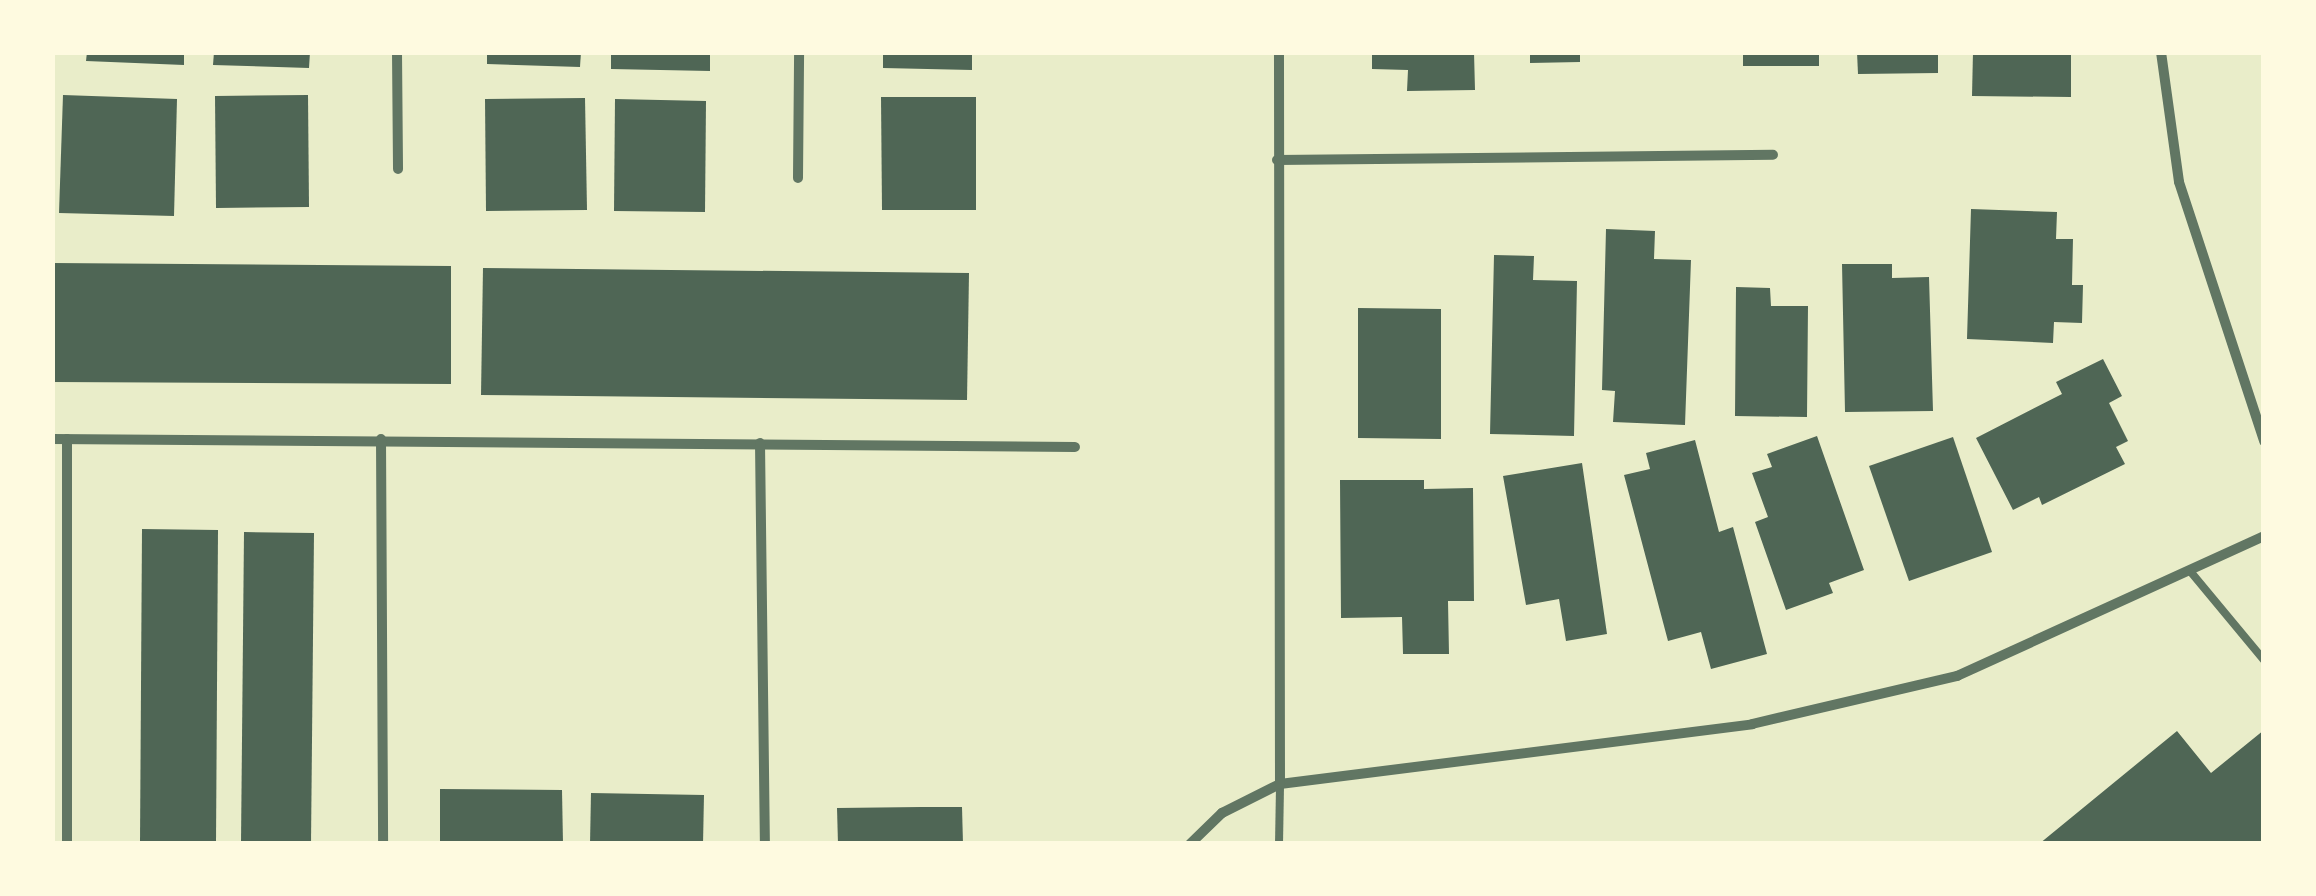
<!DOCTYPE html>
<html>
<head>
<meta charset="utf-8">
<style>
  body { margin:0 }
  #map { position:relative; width:2316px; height:896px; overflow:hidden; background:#e9edc9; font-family:Barlow,sans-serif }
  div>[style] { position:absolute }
  .building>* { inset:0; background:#4f6655 }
  .service>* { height:8px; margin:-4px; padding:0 4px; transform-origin:4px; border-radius:4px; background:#617663 }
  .minor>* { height:10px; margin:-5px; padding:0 5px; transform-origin:5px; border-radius:5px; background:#617663 }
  span { translate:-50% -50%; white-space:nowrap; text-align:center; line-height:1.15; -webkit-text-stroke:8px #fefae0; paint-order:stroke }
  .frame { position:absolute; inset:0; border:55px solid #fefae0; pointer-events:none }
</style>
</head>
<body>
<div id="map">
  <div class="building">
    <i style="clip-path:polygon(87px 52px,184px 52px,184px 65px,86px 61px)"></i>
    <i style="clip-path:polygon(214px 52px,310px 52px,309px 68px,213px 65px)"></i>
    <i style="clip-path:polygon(487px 52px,581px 52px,580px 67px,487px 64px)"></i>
    <i style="clip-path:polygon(611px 52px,710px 52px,710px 71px,611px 69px)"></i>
    <i style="clip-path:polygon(883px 52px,972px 52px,972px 70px,883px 68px)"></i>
    <i style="clip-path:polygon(1372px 52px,1474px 52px,1475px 90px,1407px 91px,1408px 70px,1372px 69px)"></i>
    <i style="clip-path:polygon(1530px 52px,1580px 52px,1580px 62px,1530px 63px)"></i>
    <i style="clip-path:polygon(1743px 52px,1819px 52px,1819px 66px,1743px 66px)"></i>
    <i style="clip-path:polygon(1857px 52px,1938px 52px,1938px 73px,1858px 74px)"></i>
    <i style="clip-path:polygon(1973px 52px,2071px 52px,2071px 97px,1972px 96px)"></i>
    <i style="clip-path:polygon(63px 95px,177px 99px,174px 216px,59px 213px)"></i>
    <i style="clip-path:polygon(308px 95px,309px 207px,216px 208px,215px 96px)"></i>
    <i style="clip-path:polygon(881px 97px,976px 97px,976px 210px,882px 210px)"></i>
    <i style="clip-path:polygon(585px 98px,587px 210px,486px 211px,485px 99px)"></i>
    <i style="clip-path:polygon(615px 99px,706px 101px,705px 212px,614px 211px)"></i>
    <i style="clip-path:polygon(1971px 209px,2057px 212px,2056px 239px,2073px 239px,2072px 285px,2083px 285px,2082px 323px,2054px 322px,2053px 343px,1967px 339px)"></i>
    <i style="clip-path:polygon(1606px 229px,1655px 231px,1654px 259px,1691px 260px,1685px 425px,1613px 422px,1615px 391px,1602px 390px)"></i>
    <i style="clip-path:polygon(1494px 255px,1534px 256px,1533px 280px,1577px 281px,1574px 436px,1490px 434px)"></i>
    <i style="clip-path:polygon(52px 263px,451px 266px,451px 384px,52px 382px)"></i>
    <i style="clip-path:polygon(1842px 264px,1892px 264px,1892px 278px,1929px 277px,1933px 411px,1845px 412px)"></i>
    <i style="clip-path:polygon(483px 268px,969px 273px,967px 400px,481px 395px)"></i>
    <i style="clip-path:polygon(1736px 287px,1770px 288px,1771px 306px,1808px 306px,1807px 417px,1735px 416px)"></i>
    <i style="clip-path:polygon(1358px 308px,1441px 309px,1441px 439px,1358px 438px)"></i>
    <i style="clip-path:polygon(2103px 359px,2122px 396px,2109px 403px,2128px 441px,2116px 447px,2125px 464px,2042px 505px,2039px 497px,2013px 510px,1976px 438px,2062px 394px,2056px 382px)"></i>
    <i style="clip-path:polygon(1817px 436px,1864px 570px,1829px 583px,1833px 593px,1786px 610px,1755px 522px,1768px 517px,1752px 473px,1772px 467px,1767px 454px)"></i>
    <i style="clip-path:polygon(1953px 437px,1992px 552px,1909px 581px,1869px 466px)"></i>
    <i style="clip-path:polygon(1695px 440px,1719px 532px,1733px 527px,1767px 654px,1711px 669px,1701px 632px,1668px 641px,1624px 475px,1650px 469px,1646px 453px)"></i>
    <i style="clip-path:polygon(1582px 463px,1607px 634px,1566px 641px,1559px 599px,1526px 605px,1503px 476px)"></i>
    <i style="clip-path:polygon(1340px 480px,1424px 480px,1424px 489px,1473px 488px,1474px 601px,1448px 601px,1449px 654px,1403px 654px,1402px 617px,1341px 618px)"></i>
    <i style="clip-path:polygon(142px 529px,218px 530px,216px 844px,140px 844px)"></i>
    <i style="clip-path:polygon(244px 532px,314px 533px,311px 844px,241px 844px)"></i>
    <i style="clip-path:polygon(2264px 730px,2264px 844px,2039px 844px,2177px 731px,2211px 773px)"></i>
    <i style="clip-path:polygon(440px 789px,562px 790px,563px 844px,440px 844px)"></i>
    <i style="clip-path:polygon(591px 793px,704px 795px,703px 844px,590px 844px)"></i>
    <i style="clip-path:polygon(921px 807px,962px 807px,963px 844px,838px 844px,837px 808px)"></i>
  </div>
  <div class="service">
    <i style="left:2190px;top:571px;width:116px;rotate:50.3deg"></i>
    <i style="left:1279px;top:844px;width:60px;rotate:-89deg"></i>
  </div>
  <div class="minor">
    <i style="left:397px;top:52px;width:117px;rotate:89.5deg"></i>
    <i style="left:2161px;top:52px;width:131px;rotate:82.1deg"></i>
    <i style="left:2179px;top:182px;width:273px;rotate:71.8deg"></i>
    <i style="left:1277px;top:160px;width:496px;rotate:-0.6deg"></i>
    <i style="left:798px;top:178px;width:126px;rotate:-89.5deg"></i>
    <i style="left:52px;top:439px;width:1023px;rotate:0.45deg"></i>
    <i style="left:381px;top:439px;width:405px;rotate:89.7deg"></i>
    <i style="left:760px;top:443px;width:401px;rotate:89.3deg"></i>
    <i style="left:1280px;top:784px;width:476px;rotate:-7.2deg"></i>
    <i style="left:1752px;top:724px;width:211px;rotate:-13.2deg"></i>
    <i style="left:1957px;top:676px;width:337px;rotate:-24.5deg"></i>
    <i style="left:67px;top:844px;width:405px;rotate:-90deg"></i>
    <i style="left:1190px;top:844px;width:45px;rotate:-44.1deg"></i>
    <i style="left:1222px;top:813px;width:65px;rotate:-26.6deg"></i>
    <i style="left:1280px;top:784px;width:732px;rotate:-90.08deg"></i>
  </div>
  <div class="frame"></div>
</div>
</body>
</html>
